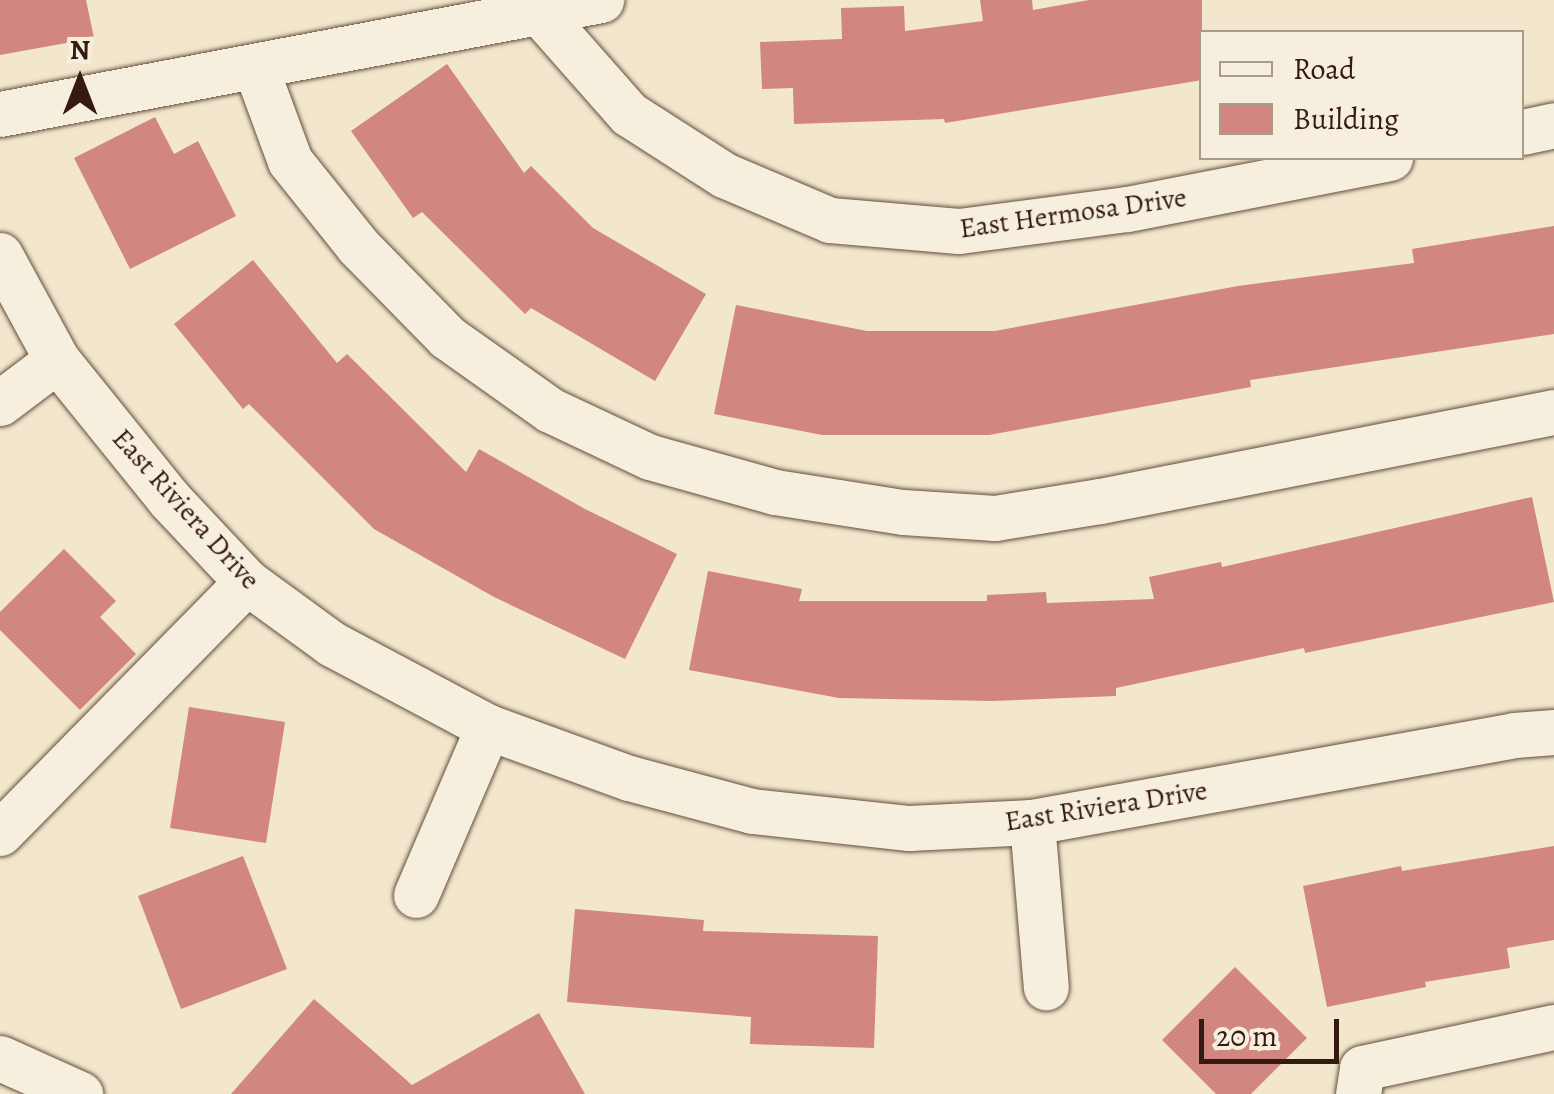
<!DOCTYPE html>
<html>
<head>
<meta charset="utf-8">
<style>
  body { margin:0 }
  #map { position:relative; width:1554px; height:1094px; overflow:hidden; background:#f2e6cc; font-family:Alegreya,serif }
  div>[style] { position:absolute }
  .building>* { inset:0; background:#d18680 }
  .roads { filter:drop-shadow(0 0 2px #644d3e) drop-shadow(0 0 2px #644d3e) }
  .minor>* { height:45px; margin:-22.5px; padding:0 22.5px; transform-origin:22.5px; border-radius:22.5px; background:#f7efde }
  span { translate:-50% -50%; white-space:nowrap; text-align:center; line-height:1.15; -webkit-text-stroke:8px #f7efde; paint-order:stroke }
  .street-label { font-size:28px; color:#351a0f }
  .legend { position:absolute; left:1199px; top:30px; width:325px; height:130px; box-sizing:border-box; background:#f7efde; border:2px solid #a99a8b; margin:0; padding:12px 18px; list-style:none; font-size:30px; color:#351a0f }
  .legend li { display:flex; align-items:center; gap:20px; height:50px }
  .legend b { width:50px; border:2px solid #a99a8b }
  .north { position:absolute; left:30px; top:30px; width:100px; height:100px; -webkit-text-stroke:8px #f7efde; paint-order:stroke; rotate:0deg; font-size:28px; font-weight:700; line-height:40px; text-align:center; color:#351a0f }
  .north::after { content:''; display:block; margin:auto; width:35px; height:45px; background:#351a0f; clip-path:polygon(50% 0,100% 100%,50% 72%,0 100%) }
  .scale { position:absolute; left:1199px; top:1019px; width:140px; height:45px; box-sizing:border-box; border:5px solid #351a0f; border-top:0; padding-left:12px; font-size:30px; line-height:35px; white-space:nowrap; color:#351a0f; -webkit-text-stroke:8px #f7efde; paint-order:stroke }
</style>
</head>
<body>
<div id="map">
  <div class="building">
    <i style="clip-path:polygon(0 0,86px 0,94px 38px,0 55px)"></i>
    <i style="clip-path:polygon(980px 0,1032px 0,1033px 10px,1089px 0,1202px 0,1202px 80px,945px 123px,944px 119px,794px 124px,793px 88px,762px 89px,760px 42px,842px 39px,841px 8px,904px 6px,905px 31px,983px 21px)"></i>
    <i style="clip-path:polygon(447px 64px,524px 173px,531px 166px,593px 228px,706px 294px,655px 381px,531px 308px,525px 314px,422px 212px,413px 218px,351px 131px)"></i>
    <i style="clip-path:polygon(155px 117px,174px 154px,198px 141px,236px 216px,130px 269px,74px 158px)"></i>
    <i style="clip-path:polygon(1554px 226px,1554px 334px,1250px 380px,1251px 387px,989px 435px,822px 435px,714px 414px,736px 305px,867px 331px,995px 331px,1238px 286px,1414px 263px,1412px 249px)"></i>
    <i style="clip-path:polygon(253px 260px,337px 363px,347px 354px,466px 472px,479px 449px,585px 509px,677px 554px,625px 659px,494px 597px,374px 529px,249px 404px,243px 409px,174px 324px)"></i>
    <i style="clip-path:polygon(1532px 497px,1554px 602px,1305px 653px,1304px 648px,1116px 688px,1116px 696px,992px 701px,839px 698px,689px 670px,708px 571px,802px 589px,799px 601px,987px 601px,987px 595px,1046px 592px,1047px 603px,1154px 599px,1149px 577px,1221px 562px,1222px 567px)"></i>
    <i style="clip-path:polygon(64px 549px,116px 601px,100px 617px,136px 654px,80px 710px,0 630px,0 612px)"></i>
    <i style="clip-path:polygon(189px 707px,285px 722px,266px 843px,170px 828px)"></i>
    <i style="clip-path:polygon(1554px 846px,1554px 940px,1507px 948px,1510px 968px,1425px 982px,1426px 987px,1327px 1007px,1303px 886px,1401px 866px,1402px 871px)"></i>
    <i style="clip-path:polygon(243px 856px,287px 969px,181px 1009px,138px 896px)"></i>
    <i style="clip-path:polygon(575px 909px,704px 920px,703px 931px,878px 936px,874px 1048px,750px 1044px,751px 1017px,567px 1002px)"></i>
    <i style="clip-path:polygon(1235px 967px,1307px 1038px,1251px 1094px,1216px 1094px,1162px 1040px)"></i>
    <i style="clip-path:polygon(314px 999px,412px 1085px,539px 1013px,585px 1094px,231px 1094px)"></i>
  </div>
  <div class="roads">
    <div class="minor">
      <i style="left:533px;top:0;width:13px;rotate:63deg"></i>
      <i style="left:539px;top:12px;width:136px;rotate:48.6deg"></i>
      <i style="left:629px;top:114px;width:113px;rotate:32.7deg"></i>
      <i style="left:724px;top:175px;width:115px;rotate:23deg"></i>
      <i style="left:830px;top:220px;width:129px;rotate:4.9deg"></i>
      <i style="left:959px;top:231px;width:169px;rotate:-7.5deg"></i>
      <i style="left:1127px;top:209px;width:268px;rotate:-11deg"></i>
      <i style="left:255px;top:66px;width:101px;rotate:69.8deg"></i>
      <i style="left:290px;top:161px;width:109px;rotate:51.3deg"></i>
      <i style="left:358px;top:246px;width:127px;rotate:45.6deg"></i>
      <i style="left:447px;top:337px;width:126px;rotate:35.3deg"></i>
      <i style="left:550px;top:410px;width:110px;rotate:25.2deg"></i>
      <i style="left:650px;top:457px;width:130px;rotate:15.6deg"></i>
      <i style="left:775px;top:492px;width:130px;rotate:8.9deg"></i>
      <i style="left:903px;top:512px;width:92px;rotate:3.7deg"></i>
      <i style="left:995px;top:518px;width:106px;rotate:-9.2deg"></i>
      <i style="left:1100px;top:501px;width:463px;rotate:-11.1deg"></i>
      <i style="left:0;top:114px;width:612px;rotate:-10.74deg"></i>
      <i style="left:1522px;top:132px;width:33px;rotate:-12deg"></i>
      <i style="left:0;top:255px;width:119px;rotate:61.5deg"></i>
      <i style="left:57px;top:360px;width:179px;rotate:51.1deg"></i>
      <i style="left:169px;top:499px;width:114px;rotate:46.8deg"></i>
      <i style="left:247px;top:582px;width:105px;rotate:36.1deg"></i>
      <i style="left:332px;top:644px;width:177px;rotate:28deg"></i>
      <i style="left:488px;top:727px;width:150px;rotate:19.9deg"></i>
      <i style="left:629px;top:778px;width:127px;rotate:15deg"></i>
      <i style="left:752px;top:811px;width:158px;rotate:6.2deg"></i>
      <i style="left:909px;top:828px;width:123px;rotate:-2.8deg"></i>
      <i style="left:1032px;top:822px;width:490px;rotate:-10.2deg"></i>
      <i style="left:1514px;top:735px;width:40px;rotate:-4.3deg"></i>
      <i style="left:0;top:403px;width:71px;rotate:-37deg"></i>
      <i style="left:1032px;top:822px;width:166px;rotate:85.2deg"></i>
      <i style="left:0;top:833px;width:352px;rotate:-45.5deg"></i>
      <i style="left:416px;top:895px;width:183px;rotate:-66.8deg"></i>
      <i style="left:0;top:1058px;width:88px;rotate:24.2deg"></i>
      <i style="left:1358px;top:1094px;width:26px;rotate:-81deg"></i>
      <i style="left:1362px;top:1068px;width:196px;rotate:-12.1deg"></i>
    </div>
  </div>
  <div class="street-label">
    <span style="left:1073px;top:213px;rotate:-8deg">East Hermosa Drive</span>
    <span style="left:186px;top:509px;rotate:48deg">East Riviera Drive</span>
    <span style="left:1106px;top:806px;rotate:-9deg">East Riviera Drive</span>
  </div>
  <ul class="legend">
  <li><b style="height:12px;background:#f7efde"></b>Road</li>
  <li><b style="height:28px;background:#d18680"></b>Building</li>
  </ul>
  <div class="north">N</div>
  <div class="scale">20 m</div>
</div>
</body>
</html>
